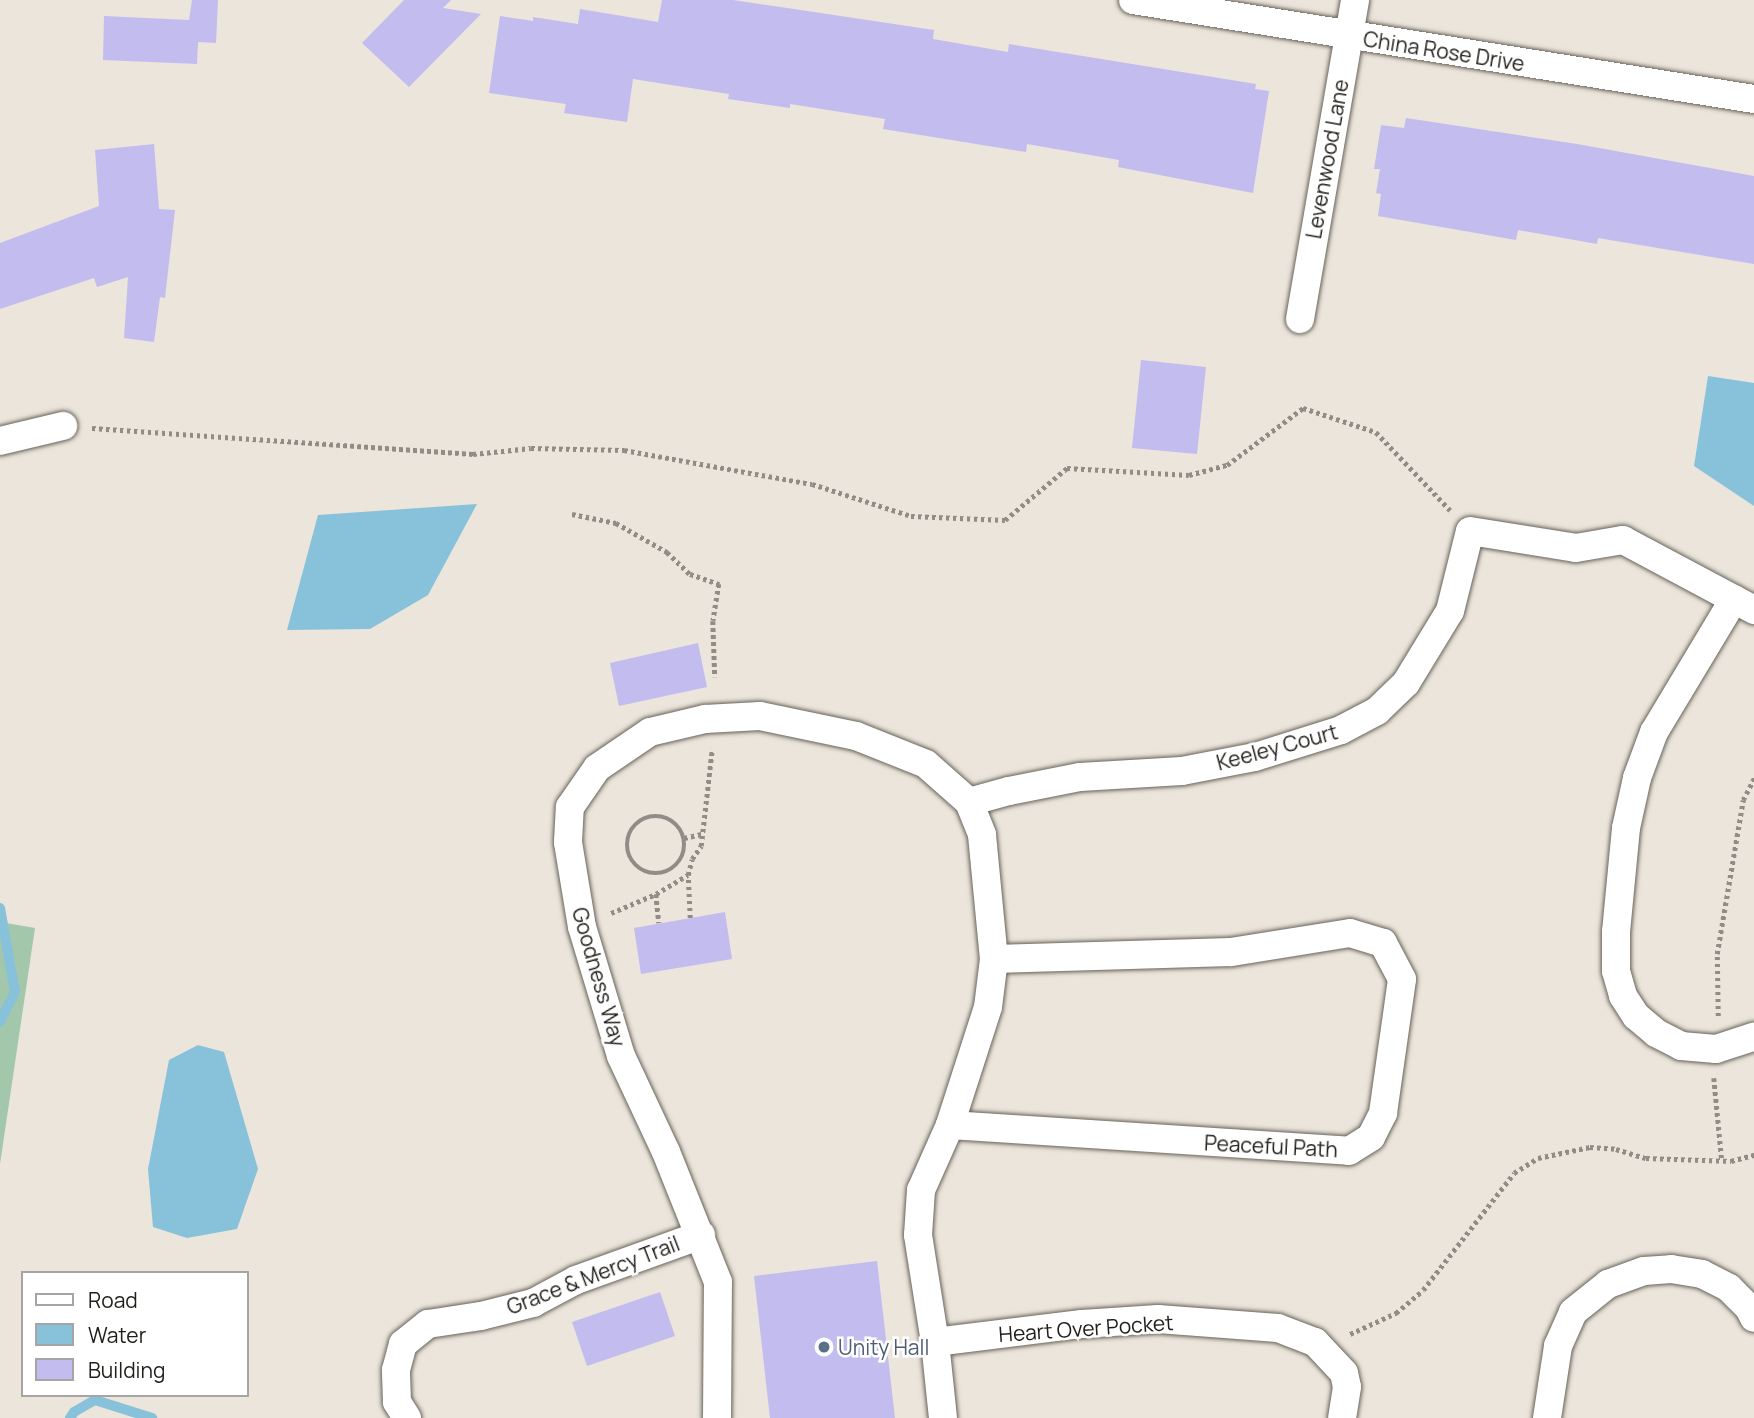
<!DOCTYPE html>
<html>
<head>
<meta charset="utf-8">
<style>
  body { margin:0 }
  #map { position:relative; width:1754px; height:1418px; overflow:hidden; background:#ebe5db; font-family:Manrope,sans-serif }
  div>[style] { position:absolute }
  .green>* { inset:0; background:#a3c7aa }
  .water>* { inset:0; background:#87c2da }
  .stream>* { height:10px; margin:-5px; padding:0 5px; transform-origin:5px; border-radius:5px; background:#87c2da }
  .building>* { inset:0; background:#c3bcef }
  .path>* { height:4.5px; margin-top:-2.25px; transform-origin:0; background:repeating-linear-gradient(90deg,#918d86 0 3.5px,transparent 0 7px) }
  .path>.ring { margin:-2.25px; padding:0; box-sizing:content-box; background:none; border:4.5px solid #918d86; border-radius:50% }
  .roads { filter:drop-shadow(0 0 2px #68635a) drop-shadow(0 0 2px #68635a) }
  .minor>* { height:28px; margin:-14px; padding:0 14px; transform-origin:14px; border-radius:14px; background:#fff }
  .dots>* { width:19px; height:19px; translate:-50% -50%; box-sizing:border-box; border:4px solid #fff; border-radius:50% }
  span { translate:-50% -50%; white-space:nowrap; text-align:center; line-height:1.15; -webkit-text-stroke:5px #fff; paint-order:stroke }
  .street-label { font-size:21px; color:#201e1a }
  .service-label { font-size:21px; color:#4e5e75 }
  .left { translate:0 -50%; text-align:left }
  .legend { position:absolute; left:21px; top:1271px; width:228px; height:126px; box-sizing:border-box; background:#fff; border:2px solid #a6a5a3; margin:0; padding:9px 12px; list-style:none; font-size:21px; color:#201e1a }
  .legend li { display:flex; align-items:center; gap:14px; height:35px }
  .legend b { width:35px; border:2px solid #a6a5a3 }
</style>
</head>
<body>
<div id="map">
  <div class="green">
    <i style="clip-path:polygon(0 922px,35px 928px,0 1164px)"></i>
  </div>
  <div class="water">
    <i style="clip-path:polygon(1708px 376px,1754px 383px,1754px 506px,1694px 466px)"></i>
    <i style="clip-path:polygon(477px 504px,428px 595px,370px 629px,287px 630px,318px 515px)"></i>
    <i style="clip-path:polygon(198px 1045px,224px 1052px,258px 1169px,237px 1229px,187px 1238px,153px 1227px,148px 1169px,169px 1060px)"></i>
  </div>
  <div class="stream">
    <i style="left:0;top:908px;width:85px;rotate:79.9deg"></i>
    <i style="left:15px;top:992px;width:34px;rotate:117deg"></i>
    <i style="left:70px;top:1418px;width:7px;rotate:-56deg"></i>
    <i style="left:74px;top:1412px;width:24px;rotate:-30deg"></i>
    <i style="left:95px;top:1400px;width:60px;rotate:17.5deg"></i>
  </div>
  <div class="building">
    <i style="clip-path:polygon(192px 0,218px 0,216px 43px,198px 42px,197px 64px,103px 60px,104px 16px,189px 20px)"></i>
    <i style="clip-path:polygon(404px 0,451px 0,443px 8px,481px 14px,409px 87px,362px 43px)"></i>
    <i style="clip-path:polygon(662px 0,733px 0,934px 30px,933px 39px,1008px 52px,1009px 44px,1256px 84px,1255px 89px,1269px 91px,1253px 193px,1118px 167px,1119px 160px,1027px 144px,1026px 152px,883px 129px,885px 119px,790px 104px,790px 108px,728px 99px,729px 94px,633px 79px,627px 122px,564px 113px,566px 104px,489px 93px,500px 16px,533px 21px,533px 17px,578px 24px,580px 9px,658px 22px)"></i>
    <i style="clip-path:polygon(1406px 118px,1577px 144px,1754px 176px,1754px 264px,1598px 238px,1597px 244px,1518px 230px,1516px 240px,1378px 216px,1381px 194px,1376px 193px,1380px 169px,1374px 169px,1381px 125px,1404px 128px)"></i>
    <i style="clip-path:polygon(154px 144px,159px 209px,175px 210px,165px 298px,160px 297px,154px 342px,124px 338px,128px 277px,97px 287px,94px 278px,0 309px,0 243px,99px 206px,95px 150px)"></i>
    <i style="clip-path:polygon(1141px 360px,1206px 367px,1197px 454px,1132px 448px)"></i>
    <i style="clip-path:polygon(698px 643px,707px 687px,619px 706px,610px 663px)"></i>
    <i style="clip-path:polygon(725px 912px,732px 959px,641px 974px,634px 928px)"></i>
    <i style="clip-path:polygon(877px 1261px,895px 1418px,770px 1418px,754px 1276px)"></i>
    <i style="clip-path:polygon(660px 1292px,675px 1336px,587px 1366px,572px 1322px)"></i>
  </div>
  <div class="path">
    <i style="left:92px;top:428px;width:382px;rotate:3.9deg"></i>
    <i style="left:473px;top:454px;width:58px;rotate:-5.9deg"></i>
    <i style="left:531px;top:448px;width:93px;rotate:1.2deg"></i>
    <i style="left:624px;top:450px;width:191px;rotate:10.3deg"></i>
    <i style="left:812px;top:484px;width:104px;rotate:17.9deg"></i>
    <i style="left:911px;top:516px;width:94px;rotate:2.4deg"></i>
    <i style="left:1005px;top:520px;width:81px;rotate:-40deg"></i>
    <i style="left:1067px;top:468px;width:122px;rotate:3.3deg"></i>
    <i style="left:1189px;top:475px;width:39px;rotate:-15deg"></i>
    <i style="left:1227px;top:465px;width:95px;rotate:-36.9deg"></i>
    <i style="left:1303px;top:408px;width:77px;rotate:18.2deg"></i>
    <i style="left:1376px;top:432px;width:108px;rotate:46.5deg"></i>
    <i style="left:572px;top:514px;width:45px;rotate:11.6deg"></i>
    <i style="left:616px;top:523px;width:59px;rotate:29.6deg"></i>
    <i style="left:667px;top:552px;width:32px;rotate:44deg"></i>
    <i style="left:690px;top:574px;width:31px;rotate:19deg"></i>
    <i style="left:719px;top:584px;width:37px;rotate:99deg"></i>
    <i style="left:713px;top:621px;width:56px;rotate:88deg"></i>
    <i class="ring" style="left:627px;top:816px;width:53.5px;height:53.5px"></i>
    <i style="left:684px;top:838px;width:18px;rotate:-13deg"></i>
    <i style="left:656px;top:894px;width:29px;rotate:84deg"></i>
    <i style="left:611px;top:913px;width:49px;rotate:-22.9deg"></i>
    <i style="left:656px;top:894px;width:37px;rotate:-31deg"></i>
    <i style="left:690px;top:918px;width:43px;rotate:-92.7deg"></i>
    <i style="left:688px;top:875px;width:16px;rotate:-76deg"></i>
    <i style="left:692px;top:859px;width:16px;rotate:-55deg"></i>
    <i style="left:701px;top:846px;width:98px;rotate:-83.5deg"></i>
    <i style="left:1718px;top:1016px;width:62px;rotate:-90.9deg"></i>
    <i style="left:1717px;top:954px;width:156px;rotate:-80.4deg"></i>
    <i style="left:1743px;top:800px;width:25px;rotate:-63deg"></i>
    <i style="left:1714px;top:1078px;width:83px;rotate:84.5deg"></i>
    <i style="left:1350px;top:1334px;width:51px;rotate:-24.5deg"></i>
    <i style="left:1396px;top:1313px;width:35px;rotate:-40deg"></i>
    <i style="left:1423px;top:1290px;width:148px;rotate:-52.1deg"></i>
    <i style="left:1514px;top:1173px;width:28px;rotate:-32deg"></i>
    <i style="left:1538px;top:1158px;width:53px;rotate:-11.9deg"></i>
    <i style="left:1590px;top:1147px;width:26px;rotate:4deg"></i>
    <i style="left:1616px;top:1149px;width:31px;rotate:17deg"></i>
    <i style="left:1646px;top:1158px;width:85px;rotate:2deg"></i>
    <i style="left:1731px;top:1161px;width:24px;rotate:-15deg"></i>
  </div>
  <div class="roads">
    <div class="minor">
      <i style="left:1133px;top:0;width:629px;rotate:9.06deg"></i>
      <i style="left:1300px;top:319px;width:324px;rotate:-80.2deg"></i>
      <i style="left:0;top:441px;width:65px;rotate:-13.4deg"></i>
      <i style="left:1734px;top:599px;width:155px;rotate:121deg"></i>
      <i style="left:1654px;top:732px;width:49px;rotate:110.3deg"></i>
      <i style="left:1637px;top:778px;width:51px;rotate:102.4deg"></i>
      <i style="left:1626px;top:828px;width:104px;rotate:95.5deg"></i>
      <i style="left:1616px;top:932px;width:39px;rotate:90deg"></i>
      <i style="left:1616px;top:971px;width:26px;rotate:74deg"></i>
      <i style="left:1623px;top:996px;width:24px;rotate:57deg"></i>
      <i style="left:1636px;top:1016px;width:26px;rotate:40deg"></i>
      <i style="left:1656px;top:1033px;width:28px;rotate:27deg"></i>
      <i style="left:1681px;top:1046px;width:35px;rotate:5deg"></i>
      <i style="left:1716px;top:1049px;width:40px;rotate:-18deg"></i>
      <i style="left:969px;top:802px;width:41px;rotate:-15.4deg"></i>
      <i style="left:1009px;top:791px;width:72px;rotate:-11.2deg"></i>
      <i style="left:1080px;top:777px;width:102px;rotate:-3.4deg"></i>
      <i style="left:1182px;top:771px;width:74px;rotate:-10.9deg"></i>
      <i style="left:1255px;top:757px;width:90px;rotate:-17.4deg"></i>
      <i style="left:1341px;top:730px;width:41px;rotate:-27.8deg"></i>
      <i style="left:1377px;top:711px;width:40px;rotate:-44deg"></i>
      <i style="left:1406px;top:683px;width:84px;rotate:-58.6deg"></i>
      <i style="left:1450px;top:611px;width:82px;rotate:-76deg"></i>
      <i style="left:1470px;top:531px;width:107px;rotate:9.1deg"></i>
      <i style="left:1576px;top:548px;width:48px;rotate:-9.7deg"></i>
      <i style="left:1623px;top:540px;width:149px;rotate:28.1deg"></i>
      <i style="left:950px;top:1125px;width:400px;rotate:3.7deg"></i>
      <i style="left:1349px;top:1151px;width:26px;rotate:-32deg"></i>
      <i style="left:1371px;top:1137px;width:27px;rotate:-63deg"></i>
      <i style="left:1383px;top:1113px;width:135px;rotate:-81.9deg"></i>
      <i style="left:1402px;top:979px;width:41px;rotate:-117.8deg"></i>
      <i style="left:1383px;top:943px;width:34px;rotate:-163deg"></i>
      <i style="left:1350px;top:933px;width:121px;rotate:170.9deg"></i>
      <i style="left:1231px;top:952px;width:237px;rotate:178.3deg"></i>
      <i style="left:935px;top:1342px;width:148px;rotate:-7deg"></i>
      <i style="left:1082px;top:1324px;width:76px;rotate:-3.8deg"></i>
      <i style="left:1158px;top:1319px;width:120px;rotate:4.3deg"></i>
      <i style="left:1278px;top:1328px;width:40px;rotate:21deg"></i>
      <i style="left:1315px;top:1342px;width:42px;rotate:46.9deg"></i>
      <i style="left:1344px;top:1373px;width:14px;rotate:78deg"></i>
      <i style="left:1347px;top:1387px;width:31px;rotate:99deg"></i>
      <i style="left:407px;top:1418px;width:19px;rotate:-122deg"></i>
      <i style="left:397px;top:1402px;width:32px;rotate:-92deg"></i>
      <i style="left:396px;top:1370px;width:27px;rotate:-75deg"></i>
      <i style="left:403px;top:1344px;width:32px;rotate:-39deg"></i>
      <i style="left:428px;top:1324px;width:54px;rotate:-8.6deg"></i>
      <i style="left:481px;top:1316px;width:54px;rotate:-14deg"></i>
      <i style="left:533px;top:1303px;width:49px;rotate:-28.1deg"></i>
      <i style="left:576px;top:1280px;width:133px;rotate:-19.8deg"></i>
      <i style="left:717px;top:1418px;width:136px;rotate:-89.6deg"></i>
      <i style="left:718px;top:1282px;width:140px;rotate:-111.8deg"></i>
      <i style="left:666px;top:1152px;width:106px;rotate:-115.1deg"></i>
      <i style="left:621px;top:1056px;width:135px;rotate:-106.8deg"></i>
      <i style="left:582px;top:927px;width:86px;rotate:-99.4deg"></i>
      <i style="left:568px;top:842px;width:35px;rotate:-87deg"></i>
      <i style="left:570px;top:807px;width:47px;rotate:-55.3deg"></i>
      <i style="left:597px;top:768px;width:64px;rotate:-34.2deg"></i>
      <i style="left:650px;top:732px;width:57px;rotate:-13.3deg"></i>
      <i style="left:705px;top:719px;width:55px;rotate:-3.1deg"></i>
      <i style="left:760px;top:716px;width:98px;rotate:11.8deg"></i>
      <i style="left:856px;top:736px;width:75px;rotate:21.8deg"></i>
      <i style="left:926px;top:764px;width:57px;rotate:41.5deg"></i>
      <i style="left:969px;top:802px;width:35px;rotate:68deg"></i>
      <i style="left:982px;top:835px;width:125px;rotate:84.5deg"></i>
      <i style="left:994px;top:959px;width:48px;rotate:97.1deg"></i>
      <i style="left:988px;top:1007px;width:124px;rotate:107.9deg"></i>
      <i style="left:950px;top:1125px;width:71px;rotate:114deg"></i>
      <i style="left:921px;top:1190px;width:45px;rotate:93.8deg"></i>
      <i style="left:918px;top:1235px;width:108px;rotate:81deg"></i>
      <i style="left:935px;top:1342px;width:76px;rotate:84deg"></i>
      <i style="left:1547px;top:1418px;width:73px;rotate:-81.3deg"></i>
      <i style="left:1558px;top:1346px;width:37px;rotate:-66deg"></i>
      <i style="left:1573px;top:1312px;width:45px;rotate:-38.7deg"></i>
      <i style="left:1608px;top:1284px;width:38px;rotate:-20deg"></i>
      <i style="left:1644px;top:1271px;width:27px;rotate:-4deg"></i>
      <i style="left:1671px;top:1269px;width:31px;rotate:9deg"></i>
      <i style="left:1702px;top:1274px;width:30px;rotate:27deg"></i>
      <i style="left:1729px;top:1288px;width:28px;rotate:45deg"></i>
      <i style="left:1749px;top:1308px;width:11px;rotate:63deg"></i>
    </div>
  </div>
  <div class="dots">
    <i style="left:824px;top:1347px;background:#5c6f8a"></i>
  </div>
  <div class="street-label">
    <span style="left:1444px;top:51px;rotate:9deg">China Rose Drive</span>
    <span style="left:1327px;top:159px;rotate:-80deg">Levenwood Lane</span>
    <span style="left:1277px;top:747px;rotate:-15deg">Keeley Court</span>
    <span style="left:599px;top:977px;rotate:74deg">Goodness Way</span>
    <span style="left:1271px;top:1146px;rotate:3deg">Peaceful Path</span>
    <span style="left:593px;top:1275px;rotate:-21deg">Grace &amp; Mercy Trail</span>
    <span style="left:1086px;top:1328px;rotate:-4deg">Heart Over Pocket</span>
  </div>
  <div class="service-label">
    <span class="left" style="left:838px;top:1347px">Unity Hall</span>
  </div>
  <ul class="legend">
  <li><b style="height:9px;background:#fff"></b>Road</li>
  <li><b style="height:19px;background:#87c2da"></b>Water</li>
  <li><b style="height:19px;background:#c3bcef"></b>Building</li>
  </ul>
</div>
</body>
</html>
